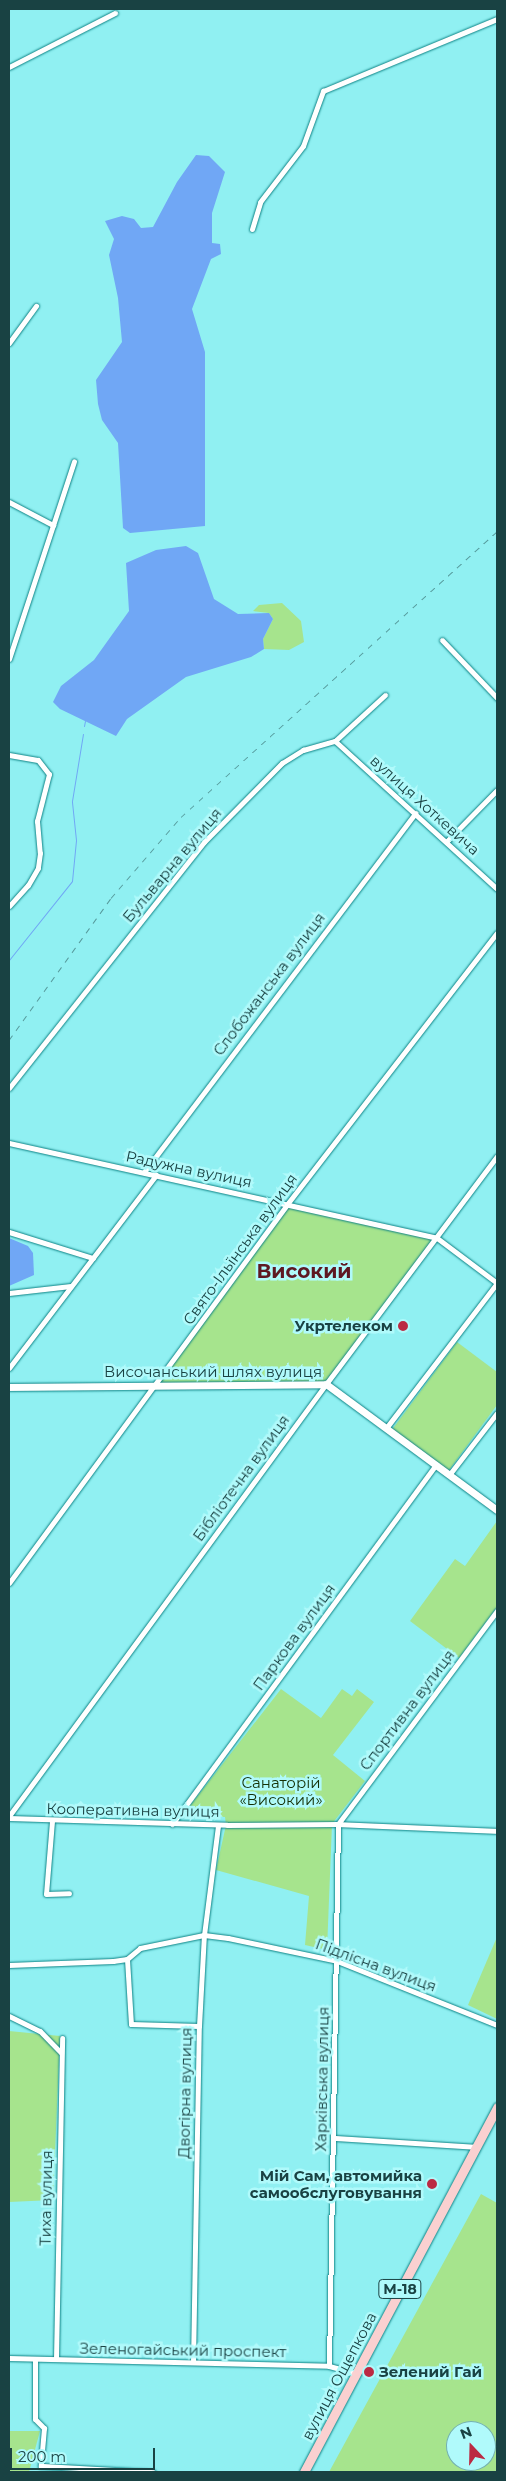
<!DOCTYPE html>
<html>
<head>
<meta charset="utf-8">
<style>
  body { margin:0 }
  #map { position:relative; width:506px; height:2481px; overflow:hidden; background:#90f0f2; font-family:Montserrat,sans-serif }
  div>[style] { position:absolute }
  .green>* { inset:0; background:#a6e48d }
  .water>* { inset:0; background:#70a7f5 }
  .stream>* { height:1px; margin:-0.5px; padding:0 0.5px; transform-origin:0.5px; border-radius:0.5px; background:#70a7f5 }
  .roads { filter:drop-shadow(0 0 1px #0e8385) drop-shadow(0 0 1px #0e8385) }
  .minor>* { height:5px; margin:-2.5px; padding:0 2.5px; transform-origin:2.5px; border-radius:2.5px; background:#fff }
  .tertiary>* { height:7px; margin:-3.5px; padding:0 3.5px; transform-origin:3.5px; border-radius:3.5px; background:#fff }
  .trunk>* { height:9px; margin:-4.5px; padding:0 4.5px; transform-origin:4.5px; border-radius:4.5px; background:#fad0d0 }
  .rail>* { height:1px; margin-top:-0.5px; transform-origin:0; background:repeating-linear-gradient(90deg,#55999b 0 6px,transparent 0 12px) }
  .dots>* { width:14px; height:14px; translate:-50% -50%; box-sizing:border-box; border:2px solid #b0fafb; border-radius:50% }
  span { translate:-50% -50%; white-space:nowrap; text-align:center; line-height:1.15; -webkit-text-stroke:5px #b0fafb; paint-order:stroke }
  .shield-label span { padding:1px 4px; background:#b0fafb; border:1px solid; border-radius:4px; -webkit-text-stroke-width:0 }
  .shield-label { font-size:14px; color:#194243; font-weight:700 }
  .street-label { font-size:15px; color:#194243 }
  .poi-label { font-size:15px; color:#194243; font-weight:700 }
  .right { translate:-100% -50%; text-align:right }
  .left { translate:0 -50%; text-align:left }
  .park-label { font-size:15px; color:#153106 }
  .district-label { font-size:20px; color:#5e1822; font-weight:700 }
  .frame { position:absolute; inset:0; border:10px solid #194243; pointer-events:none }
  .north { position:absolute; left:446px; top:2421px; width:50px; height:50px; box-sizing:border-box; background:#b0fafb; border:1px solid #74b0b1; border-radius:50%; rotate:339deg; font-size:14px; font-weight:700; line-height:20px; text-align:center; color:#194243 }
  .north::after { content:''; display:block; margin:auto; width:18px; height:22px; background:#bb2a43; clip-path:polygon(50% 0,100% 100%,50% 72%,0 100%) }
  .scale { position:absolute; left:10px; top:2448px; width:145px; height:22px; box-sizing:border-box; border:2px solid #194243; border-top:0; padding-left:6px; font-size:15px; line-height:18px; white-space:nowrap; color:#194243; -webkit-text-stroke:4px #b0fafb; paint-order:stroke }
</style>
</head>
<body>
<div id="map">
  <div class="green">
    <i style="clip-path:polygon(282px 603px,301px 621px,304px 642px,289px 650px,264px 649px,263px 639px,273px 619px,269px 613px,253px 611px,259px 605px)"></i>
    <i style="clip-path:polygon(288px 1203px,437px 1238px,326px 1384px,156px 1385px)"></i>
    <i style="clip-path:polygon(457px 1342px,497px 1372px,497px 1405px,447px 1473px,391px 1431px)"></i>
    <i style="clip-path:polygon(497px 1521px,497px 1607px,459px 1658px,410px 1621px,455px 1559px,465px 1566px)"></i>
    <i style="clip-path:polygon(281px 1689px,321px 1718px,342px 1689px,352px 1696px,357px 1689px,374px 1702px,333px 1755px,365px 1781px,332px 1824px,327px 1950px,305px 1945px,309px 1896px,216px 1870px,226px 1825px,225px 1817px,182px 1816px)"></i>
    <i style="clip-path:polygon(497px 1937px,497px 2019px,468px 2005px)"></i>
    <i style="clip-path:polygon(9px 2031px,60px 2036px,53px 2200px,9px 2202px)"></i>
    <i style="clip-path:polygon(evenodd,481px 2194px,497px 2203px,497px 2472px,329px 2472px,481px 2194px,456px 2431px,486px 2431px,486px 2461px,456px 2461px,456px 2431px)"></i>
    <i style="clip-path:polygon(9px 2431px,40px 2431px,29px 2472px,9px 2472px)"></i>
  </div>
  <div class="water">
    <i style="clip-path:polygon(196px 155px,209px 156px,225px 172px,212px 213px,212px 243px,220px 244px,221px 254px,211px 259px,192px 309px,205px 352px,205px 526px,130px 533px,123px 528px,118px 443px,102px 420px,98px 404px,96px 380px,122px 342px,118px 298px,109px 255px,114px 239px,105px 221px,122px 216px,134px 219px,141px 228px,153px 227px,177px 182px)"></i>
    <i style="clip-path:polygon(186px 546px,198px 553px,214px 599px,238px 614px,269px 613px,273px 619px,263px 639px,264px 649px,251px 657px,186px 677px,127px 719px,116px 736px,60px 709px,53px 702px,61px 686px,94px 660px,129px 611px,126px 563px,156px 550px)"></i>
    <i style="clip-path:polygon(9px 1238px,28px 1246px,33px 1253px,34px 1275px,9px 1286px)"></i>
  </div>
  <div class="stream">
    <i style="left:84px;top:726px;width:5px;rotate:-79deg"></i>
    <i style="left:9px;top:960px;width:101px;rotate:-51.4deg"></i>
    <i style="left:72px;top:881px;width:41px;rotate:-84.4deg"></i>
    <i style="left:76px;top:840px;width:39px;rotate:-96deg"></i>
    <i style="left:72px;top:801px;width:68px;rotate:-80.7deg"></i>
  </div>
  <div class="roads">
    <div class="minor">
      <i style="left:9px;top:67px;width:119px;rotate:-27deg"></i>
      <i style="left:252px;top:229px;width:28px;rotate:-73deg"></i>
      <i style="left:260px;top:202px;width:71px;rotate:-52.5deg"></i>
      <i style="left:303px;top:146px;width:59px;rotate:-70deg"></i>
      <i style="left:323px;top:91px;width:188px;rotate:-22.5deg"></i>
      <i style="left:9px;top:343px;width:46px;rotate:-53.9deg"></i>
      <i style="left:9px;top:502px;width:50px;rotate:27.6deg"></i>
      <i style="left:442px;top:640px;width:80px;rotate:46.5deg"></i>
      <i style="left:9px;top:659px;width:208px;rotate:-71.8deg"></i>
      <i style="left:335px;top:741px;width:219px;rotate:42.4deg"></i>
      <i style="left:9px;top:755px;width:29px;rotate:10deg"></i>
      <i style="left:38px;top:760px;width:18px;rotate:52deg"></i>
      <i style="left:49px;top:774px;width:49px;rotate:104.3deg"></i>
      <i style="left:37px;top:821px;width:32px;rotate:85deg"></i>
      <i style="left:40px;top:853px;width:15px;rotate:98deg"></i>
      <i style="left:38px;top:868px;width:20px;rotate:120deg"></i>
      <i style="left:28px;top:885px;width:28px;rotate:132deg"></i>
      <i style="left:447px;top:841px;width:71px;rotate:-45.6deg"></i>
      <i style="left:9px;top:1088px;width:314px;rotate:-51.6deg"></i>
      <i style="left:204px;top:842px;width:111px;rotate:-45.4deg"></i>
      <i style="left:282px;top:763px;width:25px;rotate:-32deg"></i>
      <i style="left:303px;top:750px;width:33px;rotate:-16deg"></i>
      <i style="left:335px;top:741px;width:68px;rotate:-42.6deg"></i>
      <i style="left:9px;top:1143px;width:438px;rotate:12.5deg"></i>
      <i style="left:437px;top:1238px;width:75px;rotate:36.9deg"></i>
      <i style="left:497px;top:1283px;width:183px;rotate:127.4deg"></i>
      <i style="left:144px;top:1172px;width:450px;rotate:-52.9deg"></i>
      <i style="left:9px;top:1232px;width:88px;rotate:17.2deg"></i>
      <i style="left:9px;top:1293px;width:62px;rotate:-6.4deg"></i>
      <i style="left:9px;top:1368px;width:243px;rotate:-52.7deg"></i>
      <i style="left:449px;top:1475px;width:78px;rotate:-52.3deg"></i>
      <i style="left:9px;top:1583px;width:471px;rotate:-53.7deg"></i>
      <i style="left:288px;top:1203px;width:341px;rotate:-52.3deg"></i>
      <i style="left:9px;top:1816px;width:536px;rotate:-53.73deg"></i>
      <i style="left:326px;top:1384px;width:285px;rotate:-53.1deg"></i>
      <i style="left:9px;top:1818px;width:218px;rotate:1.8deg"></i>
      <i style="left:227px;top:1825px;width:111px;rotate:-0.5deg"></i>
      <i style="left:338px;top:1824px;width:159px;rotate:2.5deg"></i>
      <i style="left:52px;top:1821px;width:73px;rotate:94.7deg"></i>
      <i style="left:46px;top:1894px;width:23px;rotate:-2deg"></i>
      <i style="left:172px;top:1824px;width:446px;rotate:-53.7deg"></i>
      <i style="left:127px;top:1959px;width:65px;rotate:86.5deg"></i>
      <i style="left:131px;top:2024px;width:68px;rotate:1.7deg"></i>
      <i style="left:9px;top:1965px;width:104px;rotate:-2.2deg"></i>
      <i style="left:113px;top:1961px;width:14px;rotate:-8deg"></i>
      <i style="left:127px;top:1959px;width:17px;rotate:-40deg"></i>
      <i style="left:140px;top:1948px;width:65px;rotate:-11.5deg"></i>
      <i style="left:204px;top:1935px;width:24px;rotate:7deg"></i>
      <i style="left:228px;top:1938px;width:111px;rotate:11.9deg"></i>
      <i style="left:337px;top:1961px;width:172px;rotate:21.8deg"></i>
      <i style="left:9px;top:2016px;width:34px;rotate:26deg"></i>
      <i style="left:40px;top:2031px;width:30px;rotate:46deg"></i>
      <i style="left:334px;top:2138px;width:142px;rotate:3.6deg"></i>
      <i style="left:9px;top:2358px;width:320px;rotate:1.4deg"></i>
      <i style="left:329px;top:2366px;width:28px;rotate:15deg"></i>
      <i style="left:35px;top:2359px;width:60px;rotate:90deg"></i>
      <i style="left:35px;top:2419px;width:13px;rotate:45deg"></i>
      <i style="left:44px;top:2428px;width:38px;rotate:95deg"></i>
      <i style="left:41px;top:2466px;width:112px;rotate:3.1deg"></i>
      <i style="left:56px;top:2359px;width:321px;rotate:-88.9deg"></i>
      <i style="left:193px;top:2362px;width:336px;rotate:-89deg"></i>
      <i style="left:199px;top:2026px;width:91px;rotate:-86.9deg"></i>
      <i style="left:204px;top:1935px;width:111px;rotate:-82.7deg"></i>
      <i style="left:329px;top:2366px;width:542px;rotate:-89.05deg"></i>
      <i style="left:338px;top:1824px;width:266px;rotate:-53.3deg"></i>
    </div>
    <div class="tertiary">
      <i style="left:9px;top:1387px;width:317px;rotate:-0.5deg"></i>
      <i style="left:326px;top:1384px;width:212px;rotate:36.4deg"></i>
    </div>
    <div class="trunk">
      <i style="left:304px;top:2472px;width:413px;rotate:-62.1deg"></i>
    </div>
  </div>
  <div class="rail">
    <i style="left:9px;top:1040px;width:175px;rotate:-54.3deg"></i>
    <i style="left:111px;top:898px;width:107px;rotate:-49.2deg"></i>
    <i style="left:181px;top:817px;width:426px;rotate:-42.1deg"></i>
  </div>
  <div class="dots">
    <i style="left:403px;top:1326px;background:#bb2a43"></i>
    <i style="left:432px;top:2184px;background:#bb2a43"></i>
    <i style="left:369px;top:2372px;background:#bb2a43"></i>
  </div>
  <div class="shield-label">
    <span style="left:400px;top:2289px">М-18</span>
  </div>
  <div class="street-label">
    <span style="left:425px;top:805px;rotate:42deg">вулиця Хоткевича</span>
    <span style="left:172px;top:865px;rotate:-50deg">Бульварна вулиця</span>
    <span style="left:269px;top:984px;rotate:-53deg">Слобожанська вулиця</span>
    <span style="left:189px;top:1169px;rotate:12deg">Радужна вулиця</span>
    <span style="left:240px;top:1249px;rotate:-54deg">Свято-Ільїнська вулиця</span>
    <span style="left:213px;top:1372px">Височанський шлях вулиця</span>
    <span style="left:241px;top:1478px;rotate:-54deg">Бібліотечна вулиця</span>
    <span style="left:294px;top:1637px;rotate:-54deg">Паркова вулиця</span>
    <span style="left:407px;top:1710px;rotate:-53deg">Спортивна вулиця</span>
    <span style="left:133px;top:1810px;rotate:1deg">Кооперативна вулиця</span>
    <span style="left:376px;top:1965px;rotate:20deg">Підлісна вулиця</span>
    <span style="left:322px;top:2079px;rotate:-89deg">Харківська вулиця</span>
    <span style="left:185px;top:2093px;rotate:-89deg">Двогірна вулиця</span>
    <span style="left:46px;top:2198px;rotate:-89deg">Тиха вулиця</span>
    <span style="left:183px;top:2350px;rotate:1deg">Зеленогайський проспект</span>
    <span style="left:339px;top:2376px;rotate:-62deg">вулиця Ощепкова</span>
  </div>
  <div class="poi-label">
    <span class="right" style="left:393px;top:1326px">Укртелеком</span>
    <span class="right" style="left:422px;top:2184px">Мій Сам, автомийка<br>самообслуговування</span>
    <span class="left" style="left:379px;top:2372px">Зелений Гай</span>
  </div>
  <div class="park-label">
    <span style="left:281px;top:1791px">Санаторій<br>«Високий»</span>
  </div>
  <div class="district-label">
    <span style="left:304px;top:1271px">Високий</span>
  </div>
  <div class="frame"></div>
  <div class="north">N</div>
  <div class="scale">200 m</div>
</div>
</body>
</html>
